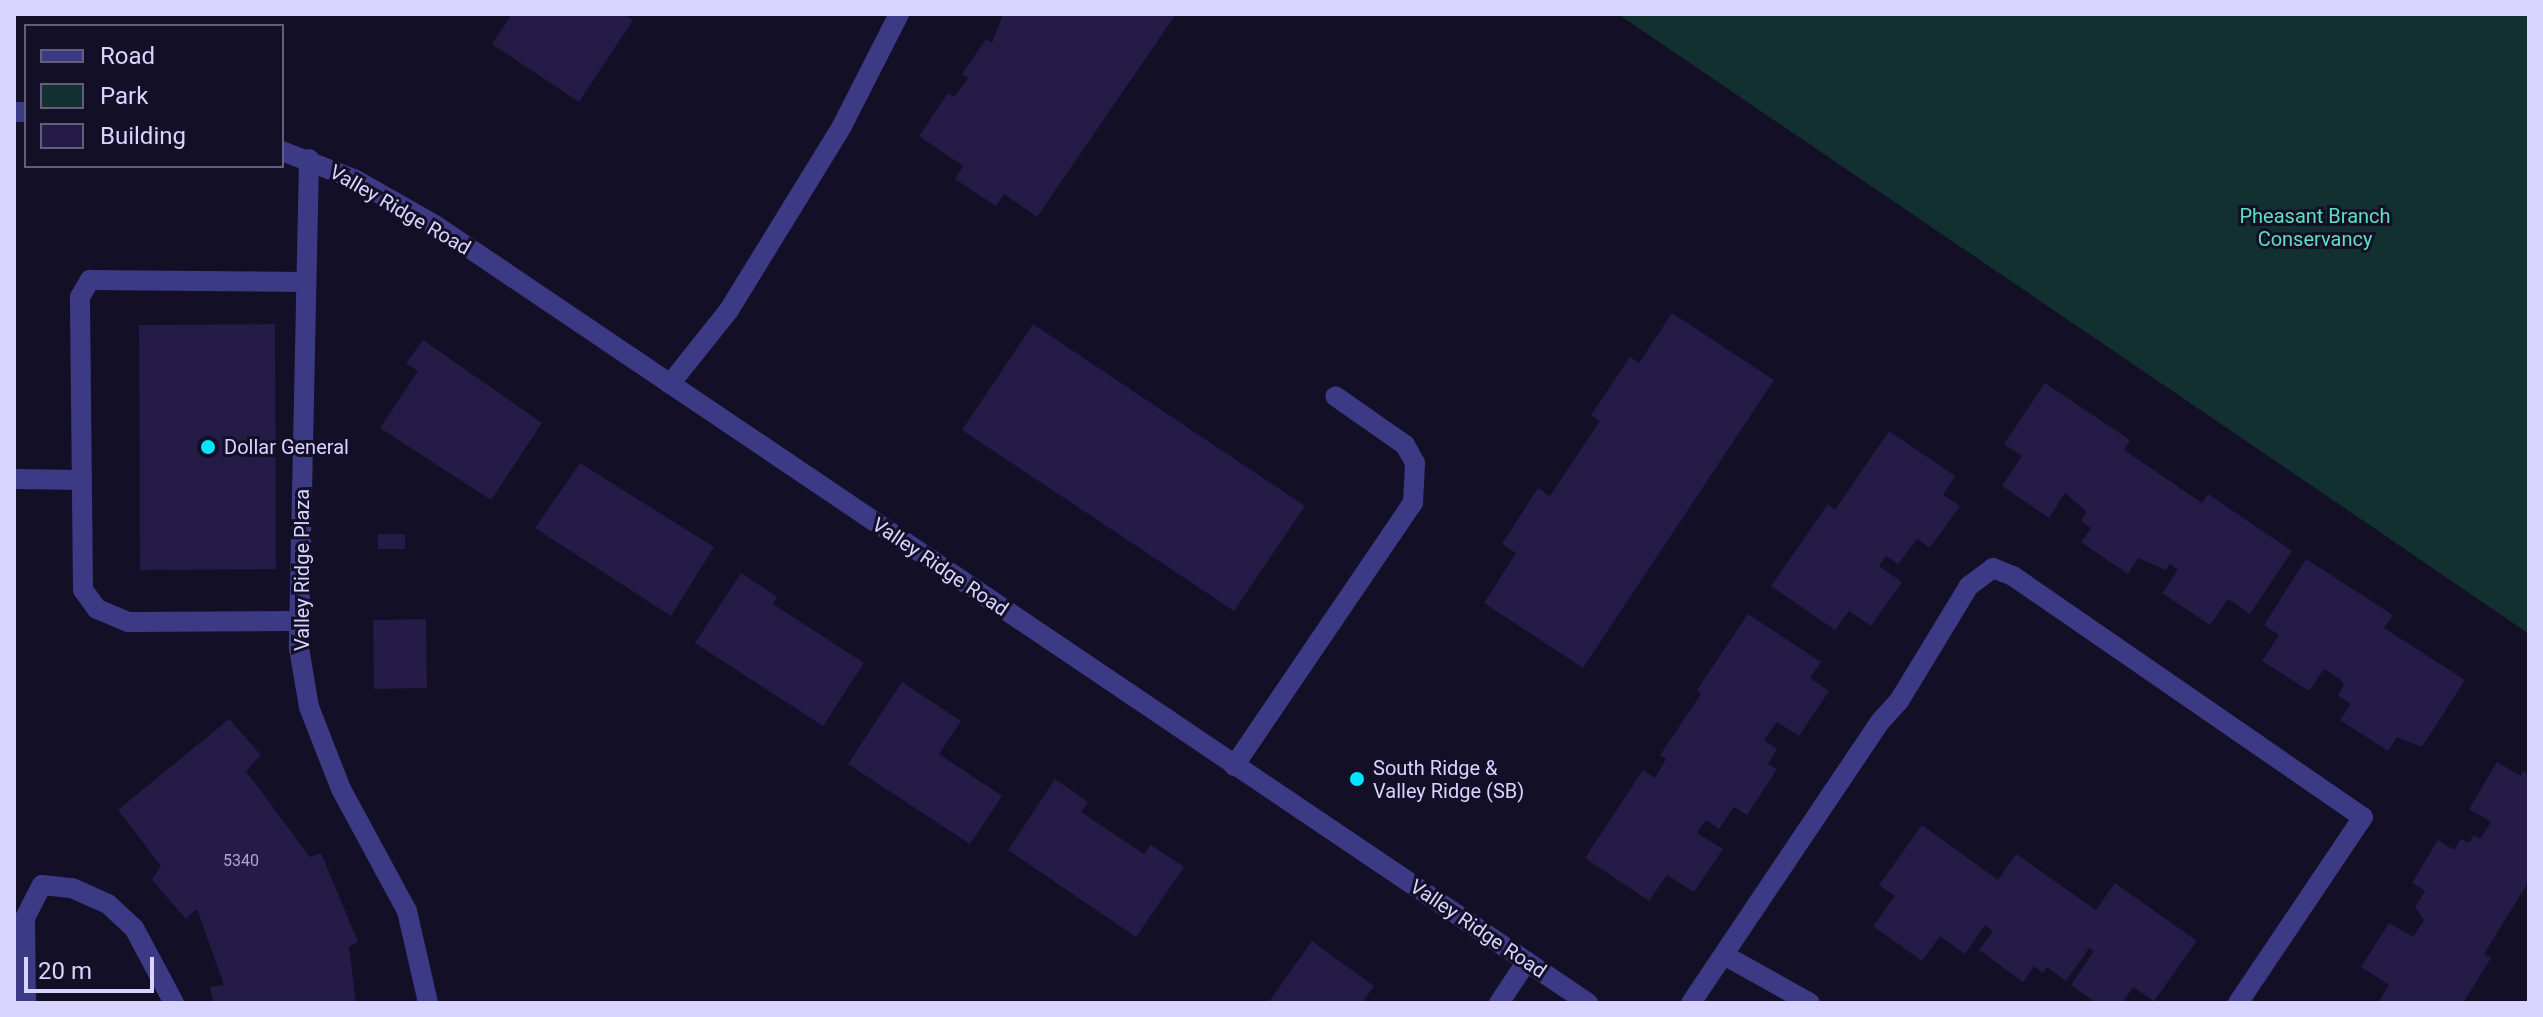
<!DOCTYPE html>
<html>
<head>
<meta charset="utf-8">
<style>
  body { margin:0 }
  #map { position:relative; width:2543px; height:1017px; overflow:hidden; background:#130f26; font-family:Roboto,sans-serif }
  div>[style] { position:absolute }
  .green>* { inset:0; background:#12302f }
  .building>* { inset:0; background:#241b47 }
  .minor>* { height:20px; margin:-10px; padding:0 10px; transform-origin:10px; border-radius:10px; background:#3d3a85 }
  .dots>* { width:22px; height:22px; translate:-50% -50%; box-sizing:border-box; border:4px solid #130f26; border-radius:50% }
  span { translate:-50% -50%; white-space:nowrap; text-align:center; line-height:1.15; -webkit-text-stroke:6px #130f26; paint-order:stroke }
  .number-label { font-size:16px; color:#aca6d1 }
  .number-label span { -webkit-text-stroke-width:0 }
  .street-label { font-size:20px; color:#d9d4ff }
  .park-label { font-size:20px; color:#5fe0c0 }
  .poi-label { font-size:20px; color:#d9d4ff }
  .left { translate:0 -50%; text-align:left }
  .frame { position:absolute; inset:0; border:16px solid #d9d4ff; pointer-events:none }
  .legend { position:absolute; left:24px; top:24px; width:260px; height:144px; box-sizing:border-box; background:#130f26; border:2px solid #625e7d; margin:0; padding:10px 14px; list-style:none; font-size:24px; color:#d9d4ff }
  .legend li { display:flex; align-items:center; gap:16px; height:40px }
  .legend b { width:40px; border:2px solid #625e7d }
  .scale { position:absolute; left:24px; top:957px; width:130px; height:36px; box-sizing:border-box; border:4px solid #d9d4ff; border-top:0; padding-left:10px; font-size:24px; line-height:28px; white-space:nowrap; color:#d9d4ff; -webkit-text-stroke:6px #130f26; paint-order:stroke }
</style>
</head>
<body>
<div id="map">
  <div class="green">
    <i style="clip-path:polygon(1618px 14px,2529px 14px,2529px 634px,2352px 513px)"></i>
  </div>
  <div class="building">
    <i style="clip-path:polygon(506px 14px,623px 14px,633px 20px,579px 102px,492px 44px,510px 17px)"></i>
    <i style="clip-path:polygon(1003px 14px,1176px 14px,1037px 217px,1004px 194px,996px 206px,955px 179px,963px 166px,919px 136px,948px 93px,954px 97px,968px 78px,962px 74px,986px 39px,992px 43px)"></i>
    <i style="clip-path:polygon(1672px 313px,1774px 380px,1583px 668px,1484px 603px,1516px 553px,1502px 544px,1538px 488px,1550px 496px,1600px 421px,1591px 415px,1630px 357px,1639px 363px)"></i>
    <i style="clip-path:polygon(275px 324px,276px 569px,140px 570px,139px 325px)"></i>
    <i style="clip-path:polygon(1033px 324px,1305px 506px,1234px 611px,962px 430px)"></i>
    <i style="clip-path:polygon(423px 340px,542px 423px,491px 500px,380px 428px,418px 371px,406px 363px)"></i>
    <i style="clip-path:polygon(2045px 383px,2130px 440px,2124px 450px,2202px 503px,2208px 494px,2292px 551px,2250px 614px,2228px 599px,2210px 625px,2162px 593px,2178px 570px,2170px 564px,2166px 570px,2138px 558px,2128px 574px,2081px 542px,2091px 528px,2081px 521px,2087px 512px,2065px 493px,2049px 518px,2002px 486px,2022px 456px,2004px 444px)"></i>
    <i style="clip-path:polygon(1889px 431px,1955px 476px,1943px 495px,1960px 506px,1930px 548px,1917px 539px,1898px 564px,1886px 556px,1879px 566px,1902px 582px,1871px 626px,1849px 611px,1835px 630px,1771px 586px,1828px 504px,1835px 510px)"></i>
    <i style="clip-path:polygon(580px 463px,714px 547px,671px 616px,535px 528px)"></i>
    <i style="clip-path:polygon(378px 534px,405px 534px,405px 549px,378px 549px)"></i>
    <i style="clip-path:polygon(2306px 559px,2393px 615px,2384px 628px,2465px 680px,2422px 747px,2397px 737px,2388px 751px,2340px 720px,2351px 704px,2338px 696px,2344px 685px,2340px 679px,2324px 669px,2309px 691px,2262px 661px,2279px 635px,2264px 625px)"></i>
    <i style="clip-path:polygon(741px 573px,777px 597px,773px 604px,864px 663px,823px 726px,695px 643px)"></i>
    <i style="clip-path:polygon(1748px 614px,1821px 662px,1810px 678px,1829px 691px,1799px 736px,1777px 722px,1764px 740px,1777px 749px,1768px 764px,1777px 769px,1747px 815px,1734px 807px,1719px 829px,1706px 820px,1697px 833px,1723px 849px,1694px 892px,1667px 875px,1649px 901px,1585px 858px,1643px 770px,1655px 778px,1666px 759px,1660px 755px,1701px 694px,1697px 690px)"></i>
    <i style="clip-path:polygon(426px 619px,427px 688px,374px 689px,373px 620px)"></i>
    <i style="clip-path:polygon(902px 682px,961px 721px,939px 754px,1002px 796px,970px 844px,848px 764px)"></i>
    <i style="clip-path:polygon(229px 719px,261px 755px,246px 771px,310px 857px,321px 853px,358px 942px,349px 947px,356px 1003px,213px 1003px,210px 987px,224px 985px,197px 909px,186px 919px,152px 880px,161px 866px,118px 810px)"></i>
    <i style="clip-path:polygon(2497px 762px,2521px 776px,2523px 771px,2529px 774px,2529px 881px,2484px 954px,2491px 958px,2463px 1003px,2378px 1003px,2389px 985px,2361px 967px,2389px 923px,2413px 937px,2424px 920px,2415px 907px,2425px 891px,2412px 883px,2438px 840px,2454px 850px,2461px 839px,2469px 843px,2474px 835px,2480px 839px,2491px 822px,2469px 809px)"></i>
    <i style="clip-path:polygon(1055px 779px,1088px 802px,1081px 812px,1144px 854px,1151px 845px,1184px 867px,1136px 937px,1008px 850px)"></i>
    <i style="clip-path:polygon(1922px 825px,1998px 880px,2016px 854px,2096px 910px,2115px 883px,2197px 941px,2154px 1001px,2133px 987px,2122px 1003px,2096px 1003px,2071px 985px,2094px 951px,2089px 948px,2066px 981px,2047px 967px,2043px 973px,2034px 966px,2023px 982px,1979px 950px,1993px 931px,1985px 925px,1965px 954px,1940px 936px,1922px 961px,1873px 926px,1895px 896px,1879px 885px)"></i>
    <i style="clip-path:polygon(1312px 941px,1374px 986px,1362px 1003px,1268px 1003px)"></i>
  </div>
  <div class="minor">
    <i style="left:14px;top:112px;width:12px"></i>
    <i style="left:282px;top:151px;width:77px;rotate:21.3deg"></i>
    <i style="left:354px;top:179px;width:93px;rotate:29.6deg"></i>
    <i style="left:435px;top:225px;width:1391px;rotate:34.01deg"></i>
    <i style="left:309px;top:159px;width:489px;rotate:91.2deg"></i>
    <i style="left:299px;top:648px;width:60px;rotate:80.4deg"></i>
    <i style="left:309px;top:707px;width:88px;rotate:68.7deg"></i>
    <i style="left:341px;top:789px;width:139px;rotate:61.6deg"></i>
    <i style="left:407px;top:911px;width:94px;rotate:77.1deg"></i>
    <i style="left:670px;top:384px;width:95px;rotate:-51.4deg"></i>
    <i style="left:729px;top:310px;width:216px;rotate:-58.4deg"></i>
    <i style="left:842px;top:126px;width:126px;rotate:-63deg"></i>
    <i style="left:14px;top:479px;width:68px;rotate:0.8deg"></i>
    <i style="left:300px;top:621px;width:172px;rotate:179.7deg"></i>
    <i style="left:128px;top:622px;width:34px;rotate:-157deg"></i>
    <i style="left:97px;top:609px;width:24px;rotate:-126deg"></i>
    <i style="left:83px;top:590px;width:293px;rotate:-90.6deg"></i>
    <i style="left:80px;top:297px;width:20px;rotate:-60deg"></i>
    <i style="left:90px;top:280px;width:216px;rotate:0.5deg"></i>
    <i style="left:1234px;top:766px;width:318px;rotate:-55.8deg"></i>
    <i style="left:1413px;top:503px;width:40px;rotate:-87.1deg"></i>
    <i style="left:1415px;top:463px;width:21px;rotate:-119deg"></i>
    <i style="left:1405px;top:445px;width:85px;rotate:-145deg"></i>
    <i style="left:1724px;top:955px;width:98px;rotate:29.2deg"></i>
    <i style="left:26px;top:1003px;width:85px;rotate:-90.7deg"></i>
    <i style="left:25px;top:918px;width:37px;rotate:-63deg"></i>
    <i style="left:42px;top:885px;width:30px;rotate:6deg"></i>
    <i style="left:72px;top:888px;width:39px;rotate:24deg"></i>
    <i style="left:108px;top:904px;width:35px;rotate:43deg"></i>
    <i style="left:134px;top:928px;width:85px;rotate:61.9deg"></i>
    <i style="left:1499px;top:1003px;width:50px;rotate:-56.3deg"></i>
    <i style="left:1691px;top:1003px;width:337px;rotate:-56.1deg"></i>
    <i style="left:1879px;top:723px;width:30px;rotate:-48deg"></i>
    <i style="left:1899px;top:701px;width:135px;rotate:-58.7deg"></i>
    <i style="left:1969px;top:586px;width:30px;rotate:-37deg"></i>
    <i style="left:1993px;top:568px;width:22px;rotate:22deg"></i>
    <i style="left:2013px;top:576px;width:425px;rotate:34.6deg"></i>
    <i style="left:2363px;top:817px;width:224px;rotate:123.9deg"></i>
  </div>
  <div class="dots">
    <i style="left:208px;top:447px;background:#00e5ff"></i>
    <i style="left:1357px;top:779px;background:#00e5ff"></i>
  </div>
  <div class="number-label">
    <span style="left:241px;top:861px">5340</span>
  </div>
  <div class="street-label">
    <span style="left:400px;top:210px;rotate:30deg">Valley Ridge Road</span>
    <span style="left:940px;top:567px;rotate:34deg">Valley Ridge Road</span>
    <span style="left:302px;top:570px;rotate:-90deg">Valley Ridge Plaza</span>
    <span style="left:1478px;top:929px;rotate:34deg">Valley Ridge Road</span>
  </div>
  <div class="park-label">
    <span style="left:2315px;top:228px">Pheasant Branch<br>Conservancy</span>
  </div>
  <div class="poi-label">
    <span class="left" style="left:224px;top:447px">Dollar General</span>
    <span class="left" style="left:1373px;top:780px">South Ridge &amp;<br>Valley Ridge (SB)</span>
  </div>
  <div class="frame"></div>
  <ul class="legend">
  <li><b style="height:10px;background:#3d3a85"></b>Road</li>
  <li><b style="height:22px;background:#12302f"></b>Park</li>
  <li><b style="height:22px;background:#241b47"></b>Building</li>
  </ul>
  <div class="scale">20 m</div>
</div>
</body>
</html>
